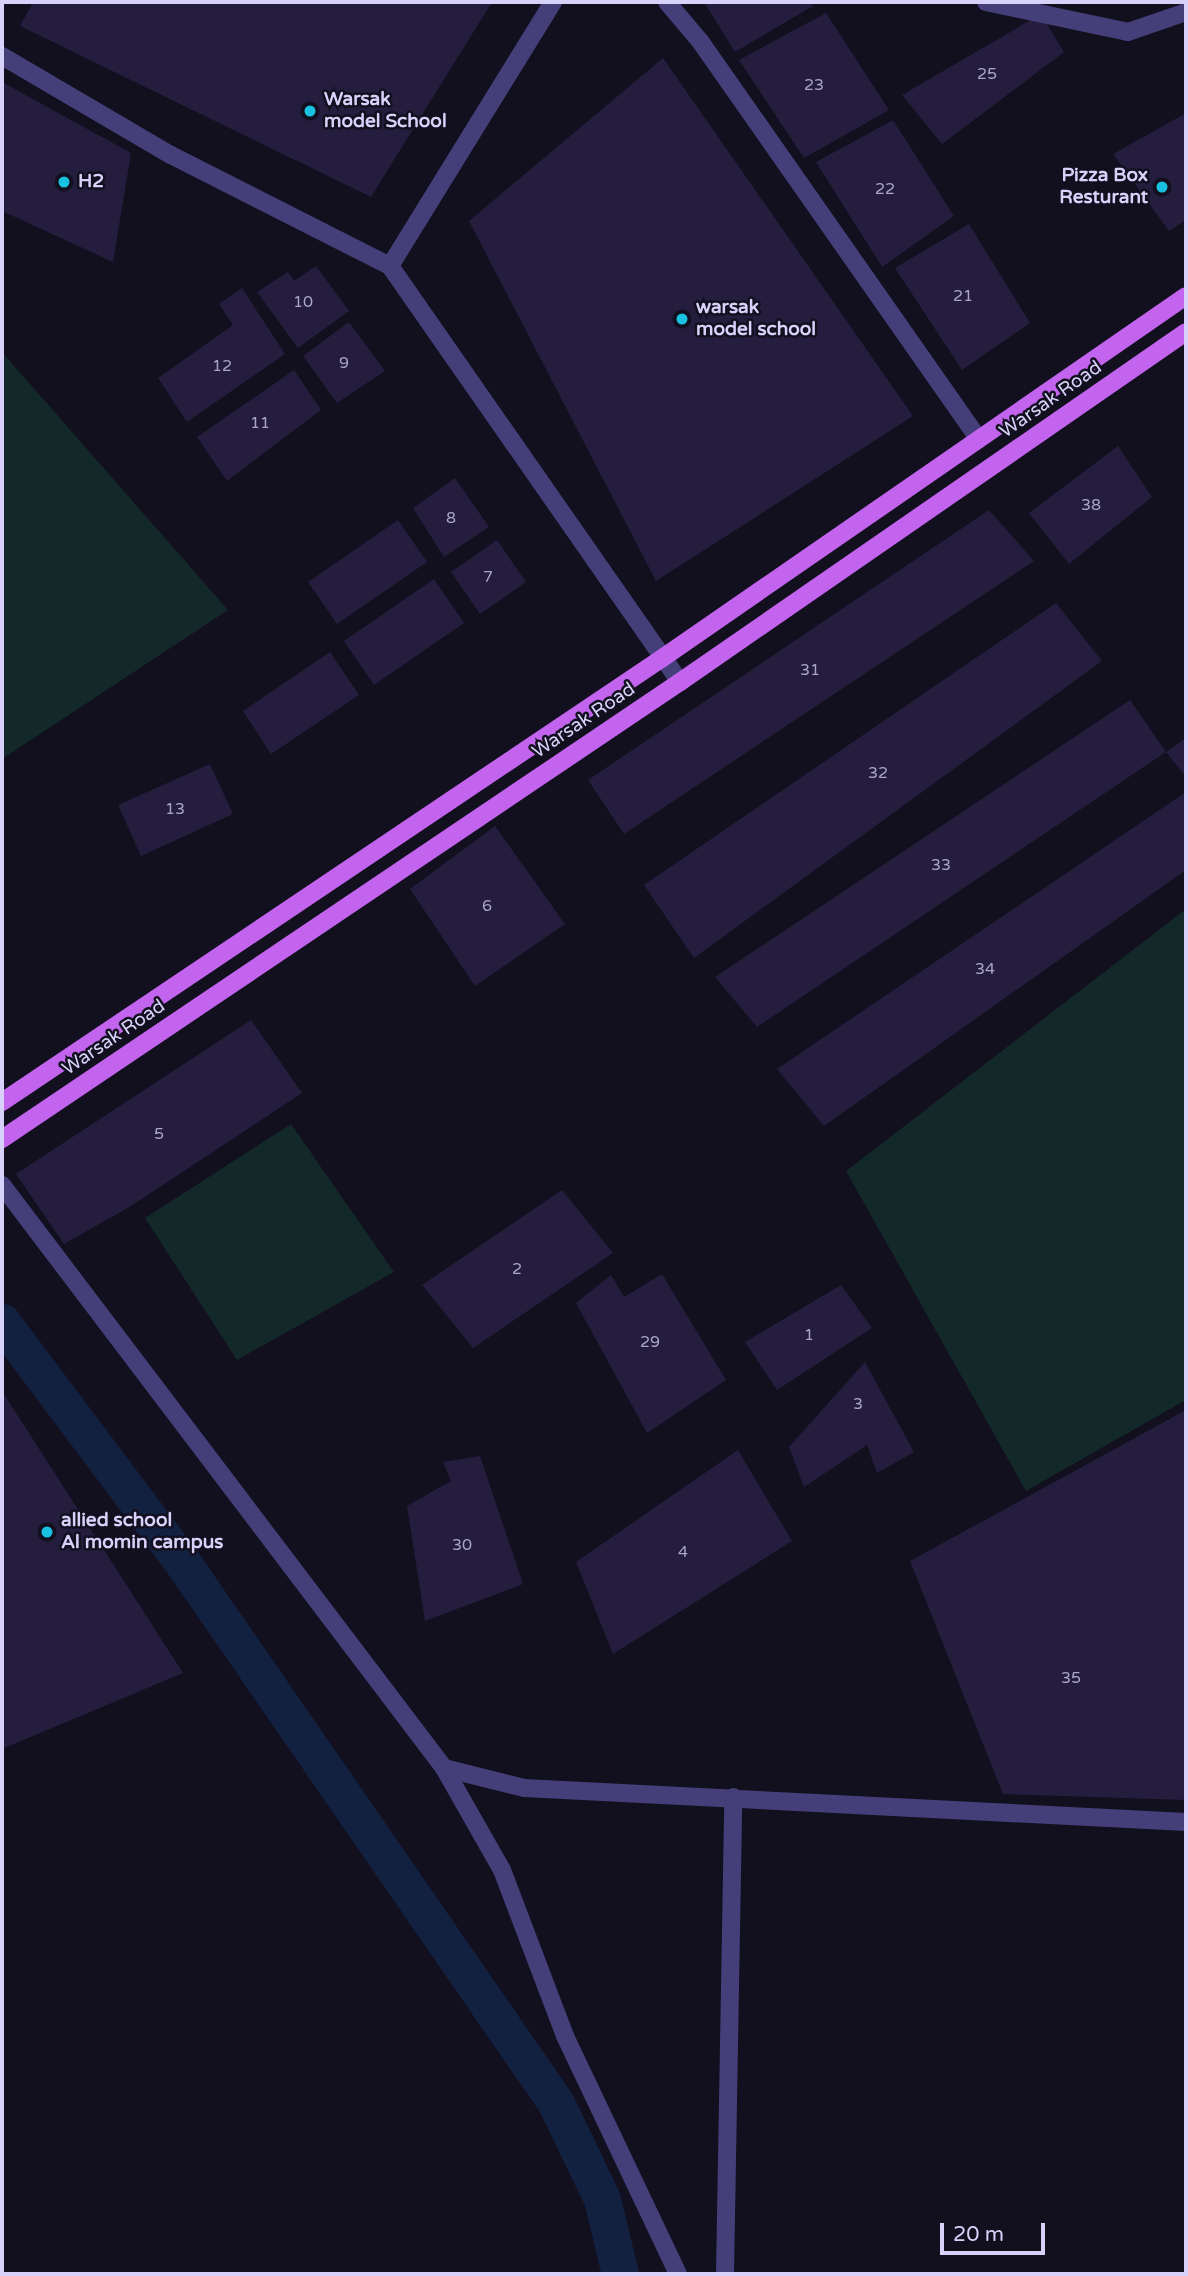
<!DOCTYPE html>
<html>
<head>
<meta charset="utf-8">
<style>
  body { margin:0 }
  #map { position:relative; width:1188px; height:2276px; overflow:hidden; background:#120f1f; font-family:"Varela Round",sans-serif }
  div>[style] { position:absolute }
  .green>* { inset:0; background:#132828 }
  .canal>* { height:37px; margin:-18.5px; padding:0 18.5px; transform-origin:18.5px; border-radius:18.5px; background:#122140 }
  .building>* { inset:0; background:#251d3e }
  .minor>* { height:18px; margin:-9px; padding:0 9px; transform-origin:9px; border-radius:9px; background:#443f79 }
  .major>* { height:18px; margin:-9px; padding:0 9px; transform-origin:9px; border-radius:9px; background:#c264ee }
  .dots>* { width:19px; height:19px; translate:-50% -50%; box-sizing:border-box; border:4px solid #120f1f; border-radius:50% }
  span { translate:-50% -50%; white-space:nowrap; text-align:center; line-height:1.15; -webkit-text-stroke:5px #120f1f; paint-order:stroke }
  .number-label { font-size:16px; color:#aba5cb }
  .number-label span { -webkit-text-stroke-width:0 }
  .poi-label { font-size:19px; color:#d8d2fa; font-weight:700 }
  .left { translate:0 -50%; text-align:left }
  .right { translate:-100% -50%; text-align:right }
  .street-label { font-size:19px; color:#d8d2fa }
  .frame { position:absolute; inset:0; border:4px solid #d8d2fa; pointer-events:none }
  .scale { position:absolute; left:940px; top:2223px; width:105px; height:32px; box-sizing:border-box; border:4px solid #d8d2fa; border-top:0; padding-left:9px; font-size:21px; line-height:24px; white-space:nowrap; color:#d8d2fa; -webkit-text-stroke:5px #120f1f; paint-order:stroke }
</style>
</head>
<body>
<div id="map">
  <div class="green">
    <i style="clip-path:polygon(2px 352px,228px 610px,2px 759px)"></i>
    <i style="clip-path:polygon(1186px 909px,1186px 1400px,1026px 1491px,846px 1171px)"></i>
    <i style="clip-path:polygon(291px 1124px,394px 1272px,237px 1360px,145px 1218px)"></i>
  </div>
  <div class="canal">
    <i style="left:2px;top:1322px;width:301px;rotate:53.1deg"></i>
    <i style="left:183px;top:1563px;width:656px;rotate:55.37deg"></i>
    <i style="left:556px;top:2103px;width:106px;rotate:64.4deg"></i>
    <i style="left:602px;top:2199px;width:77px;rotate:76.5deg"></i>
  </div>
  <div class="building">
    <i style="clip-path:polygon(33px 2px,492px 2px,371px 197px,20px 26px)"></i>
    <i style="clip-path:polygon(704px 2px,810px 2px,813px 6px,735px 52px)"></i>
    <i style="clip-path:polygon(826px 13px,889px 110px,804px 158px,739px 60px)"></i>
    <i style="clip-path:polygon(1041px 14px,1064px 52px,942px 144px,902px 95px)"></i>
    <i style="clip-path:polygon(663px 58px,913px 416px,656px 581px,469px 221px)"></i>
    <i style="clip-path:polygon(2px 82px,131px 153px,113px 262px,2px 211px)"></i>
    <i style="clip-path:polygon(1186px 113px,1186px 220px,1169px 231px,1113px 154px)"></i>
    <i style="clip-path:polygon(893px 120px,954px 216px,882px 267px,816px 162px)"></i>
    <i style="clip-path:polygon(969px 224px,1030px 323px,962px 370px,895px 268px)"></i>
    <i style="clip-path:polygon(316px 266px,349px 311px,298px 348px,257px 292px,288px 272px,294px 281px)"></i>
    <i style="clip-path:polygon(242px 288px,285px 354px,187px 422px,158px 378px,233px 325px,219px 304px)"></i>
    <i style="clip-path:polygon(349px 322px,385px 371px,337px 403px,303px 356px)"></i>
    <i style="clip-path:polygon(294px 370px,321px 410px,227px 481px,197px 437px)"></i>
    <i style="clip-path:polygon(1118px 446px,1152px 497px,1069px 564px,1029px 513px)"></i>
    <i style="clip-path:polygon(455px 478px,489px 527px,444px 557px,413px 508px)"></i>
    <i style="clip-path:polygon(989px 510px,1034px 561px,624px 834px,588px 780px)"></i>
    <i style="clip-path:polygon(398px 520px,427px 562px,337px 624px,308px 582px)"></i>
    <i style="clip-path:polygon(497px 540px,526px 582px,480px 614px,451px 572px)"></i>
    <i style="clip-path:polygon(434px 579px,464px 623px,374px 685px,344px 641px)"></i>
    <i style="clip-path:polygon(1056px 603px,1102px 661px,694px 958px,644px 885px)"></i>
    <i style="clip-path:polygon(330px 652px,359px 695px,271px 754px,243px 711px)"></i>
    <i style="clip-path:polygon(1130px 700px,1166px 752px,757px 1027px,715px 977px)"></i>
    <i style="clip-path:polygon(1186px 738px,1186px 777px,1166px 752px)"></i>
    <i style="clip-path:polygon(210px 764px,233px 814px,141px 856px,118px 805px)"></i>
    <i style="clip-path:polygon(1186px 792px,1186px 870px,824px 1126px,777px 1069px)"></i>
    <i style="clip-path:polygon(495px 826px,565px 924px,475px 986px,410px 889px)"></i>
    <i style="clip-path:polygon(251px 1020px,302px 1093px,131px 1206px,64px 1244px,16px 1174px)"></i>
    <i style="clip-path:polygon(562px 1190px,613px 1253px,473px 1348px,422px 1285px)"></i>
    <i style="clip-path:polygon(662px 1274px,726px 1380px,647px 1433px,576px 1303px,611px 1275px,624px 1297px)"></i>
    <i style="clip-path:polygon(841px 1285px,872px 1328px,777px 1390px,745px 1342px)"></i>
    <i style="clip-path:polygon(865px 1362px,914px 1452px,877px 1473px,867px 1445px,804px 1487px,789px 1447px)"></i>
    <i style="clip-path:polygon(2px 1391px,183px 1673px,2px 1749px)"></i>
    <i style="clip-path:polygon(1186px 1410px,1186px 1800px,1003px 1794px,910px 1561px)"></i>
    <i style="clip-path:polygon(738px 1450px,792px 1541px,613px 1654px,576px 1562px)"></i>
    <i style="clip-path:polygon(480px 1456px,523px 1584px,425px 1621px,407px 1506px,451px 1481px,443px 1462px)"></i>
  </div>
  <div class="minor">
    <i style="left:667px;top:2px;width:51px;rotate:49.8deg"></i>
    <i style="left:700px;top:41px;width:486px;rotate:55deg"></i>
    <i style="left:986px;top:2px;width:145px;rotate:11.9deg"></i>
    <i style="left:1128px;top:32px;width:61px;rotate:-19deg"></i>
    <i style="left:2px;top:56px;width:196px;rotate:30.4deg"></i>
    <i style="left:171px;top:155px;width:246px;rotate:26.9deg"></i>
    <i style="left:390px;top:266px;width:507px;rotate:55.12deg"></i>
    <i style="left:390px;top:266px;width:310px;rotate:-58.3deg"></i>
    <i style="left:2px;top:1185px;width:732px;rotate:52.83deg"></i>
    <i style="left:444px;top:1768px;width:117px;rotate:60.4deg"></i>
    <i style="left:502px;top:1870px;width:178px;rotate:69.2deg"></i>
    <i style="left:565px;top:2036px;width:263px;rotate:64.6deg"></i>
    <i style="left:444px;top:1768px;width:82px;rotate:14deg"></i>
    <i style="left:524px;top:1788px;width:663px;rotate:2.94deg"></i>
    <i style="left:725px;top:2274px;width:477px;rotate:-89deg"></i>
  </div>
  <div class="major">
    <i style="left:2px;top:1102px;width:794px;rotate:-33.91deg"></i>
    <i style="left:661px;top:659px;width:638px;rotate:-34.66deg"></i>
    <i style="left:2px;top:1139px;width:818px;rotate:-33.98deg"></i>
    <i style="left:680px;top:682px;width:615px;rotate:-34.67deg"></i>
  </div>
  <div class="dots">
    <i style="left:310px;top:111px;background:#18c1e0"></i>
    <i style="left:64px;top:182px;background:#18c1e0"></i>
    <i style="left:1162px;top:187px;background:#18c1e0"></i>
    <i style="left:682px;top:319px;background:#18c1e0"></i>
    <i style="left:47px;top:1532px;background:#18c1e0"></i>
  </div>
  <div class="number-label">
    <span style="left:987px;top:74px">25</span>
    <span style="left:814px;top:85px">23</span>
    <span style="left:885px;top:189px">22</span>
    <span style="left:963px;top:296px">21</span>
    <span style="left:303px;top:302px">10</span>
    <span style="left:344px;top:363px">9</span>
    <span style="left:222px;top:366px">12</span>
    <span style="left:260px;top:423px">11</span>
    <span style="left:1091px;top:505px">38</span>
    <span style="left:451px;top:518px">8</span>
    <span style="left:488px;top:577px">7</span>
    <span style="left:810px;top:670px">31</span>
    <span style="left:878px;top:773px">32</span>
    <span style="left:175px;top:809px">13</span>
    <span style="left:941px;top:865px">33</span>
    <span style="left:487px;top:906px">6</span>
    <span style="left:985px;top:969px">34</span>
    <span style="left:159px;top:1134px">5</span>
    <span style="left:517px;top:1269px">2</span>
    <span style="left:809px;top:1335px">1</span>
    <span style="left:650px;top:1342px">29</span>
    <span style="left:858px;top:1404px">3</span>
    <span style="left:462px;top:1545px">30</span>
    <span style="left:683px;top:1552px">4</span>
    <span style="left:1071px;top:1678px">35</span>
  </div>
  <div class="poi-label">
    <span class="left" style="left:324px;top:111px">Warsak<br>model School</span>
    <span class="right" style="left:1148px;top:187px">Pizza Box<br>Resturant</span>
    <span class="left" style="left:78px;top:182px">H2</span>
    <span class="left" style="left:696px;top:319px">warsak<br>model school</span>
    <span class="left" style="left:61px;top:1532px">allied school<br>Al momin campus</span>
  </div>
  <div class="street-label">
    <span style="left:1051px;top:400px;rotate:-35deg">Warsak Road</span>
    <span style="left:584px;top:721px;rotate:-34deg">Warsak Road</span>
    <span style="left:114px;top:1038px;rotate:-34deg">Warsak Road</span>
  </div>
  <div class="frame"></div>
  <div class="scale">20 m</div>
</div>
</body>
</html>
